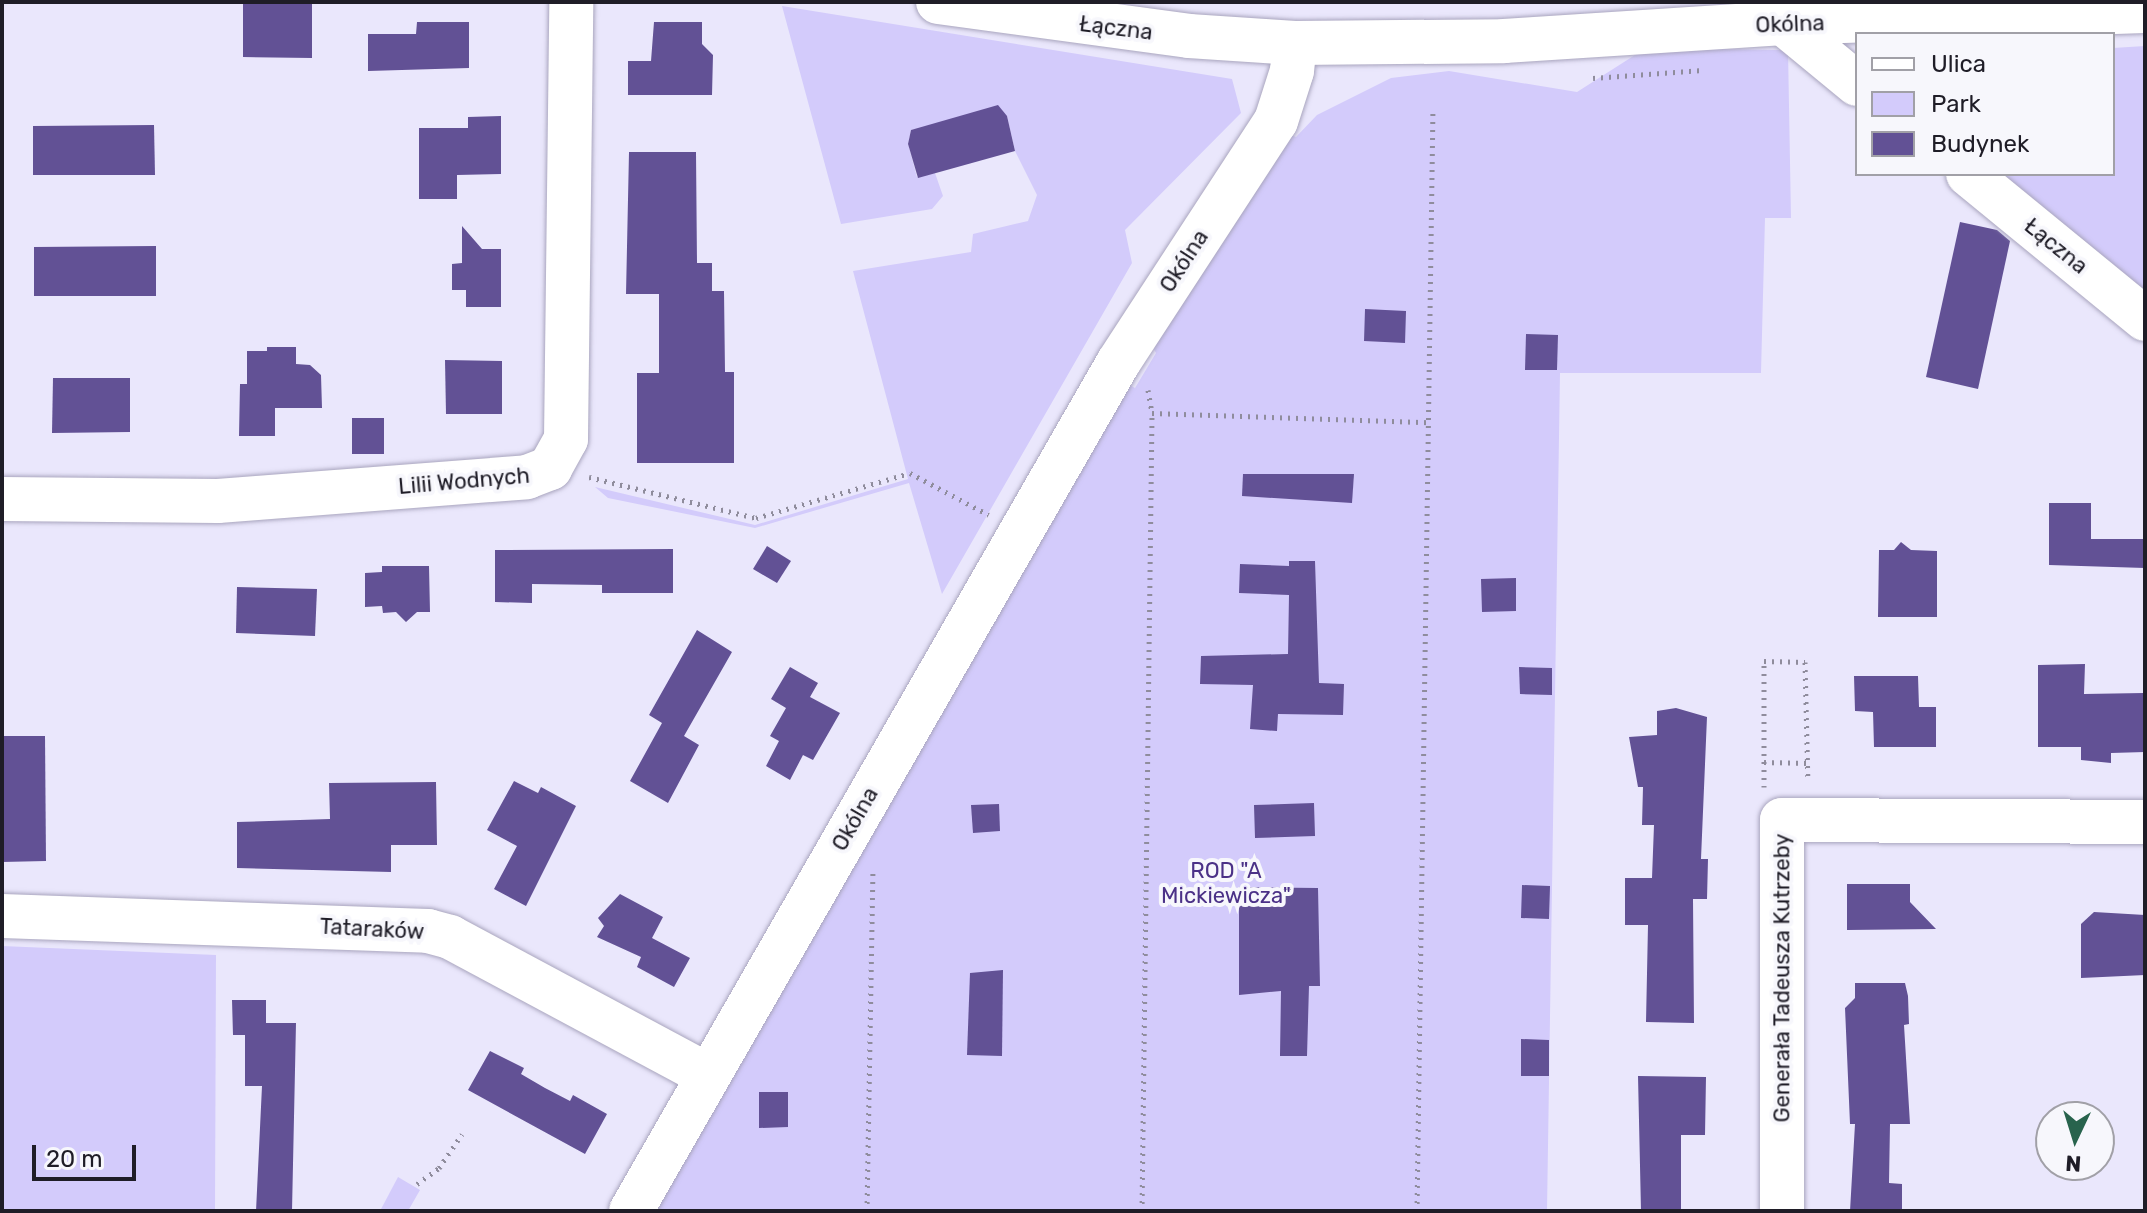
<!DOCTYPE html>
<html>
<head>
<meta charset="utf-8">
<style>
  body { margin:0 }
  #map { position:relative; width:2147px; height:1213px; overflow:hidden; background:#eae7fc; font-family:Rubik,sans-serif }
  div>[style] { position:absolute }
  .green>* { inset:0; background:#d3cbfb }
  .building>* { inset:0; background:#625195 }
  .path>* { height:5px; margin-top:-2.5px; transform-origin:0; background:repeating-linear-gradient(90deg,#8f8c9c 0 2px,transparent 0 8px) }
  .roads { filter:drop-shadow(0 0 2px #a9a5be) drop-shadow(0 0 2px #a9a5be) }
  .minor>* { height:44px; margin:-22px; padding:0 22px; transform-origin:22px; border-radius:22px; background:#fff }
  span { translate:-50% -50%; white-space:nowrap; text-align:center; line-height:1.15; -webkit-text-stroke:8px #f7f7fc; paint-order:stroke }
  .street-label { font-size:22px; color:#1f1d27 }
  .park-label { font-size:22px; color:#4b3187 }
  .frame { position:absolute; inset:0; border:4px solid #1f1d27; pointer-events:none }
  .legend { position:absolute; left:1855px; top:32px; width:260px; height:144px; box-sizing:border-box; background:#f7f7fc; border:2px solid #a1a0a7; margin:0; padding:10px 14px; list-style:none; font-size:24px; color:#1f1d27 }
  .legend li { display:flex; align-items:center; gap:16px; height:40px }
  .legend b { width:40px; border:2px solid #a1a0a7 }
  .north { position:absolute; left:2035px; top:1101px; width:80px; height:80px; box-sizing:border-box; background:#f7f7fc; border:2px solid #a1a0a7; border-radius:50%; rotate:184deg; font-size:22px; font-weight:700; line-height:32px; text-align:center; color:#1f1d27 }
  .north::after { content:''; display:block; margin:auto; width:28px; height:36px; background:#28634d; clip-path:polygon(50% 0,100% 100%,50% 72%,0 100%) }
  .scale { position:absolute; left:32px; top:1145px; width:104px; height:36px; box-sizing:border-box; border:4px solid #1f1d27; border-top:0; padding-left:10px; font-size:24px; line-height:28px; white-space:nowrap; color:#1f1d27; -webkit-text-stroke:6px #f7f7fc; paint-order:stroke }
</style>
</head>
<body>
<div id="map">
  <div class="green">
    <i style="clip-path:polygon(782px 6px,1232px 79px,1241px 113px,1125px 230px,1132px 263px,942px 594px,909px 483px,755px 528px,608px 498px,595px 487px,755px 525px,908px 479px,853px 271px,971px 252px,973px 234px,1028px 221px,1037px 195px,1015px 151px,1007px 116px,911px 130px,908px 144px,917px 177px,935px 173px,943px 196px,932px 209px,841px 224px)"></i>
    <i style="clip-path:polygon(2145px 46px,2145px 302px,1992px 174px,2113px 174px,2113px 48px)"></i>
    <i style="clip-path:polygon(1646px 48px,1788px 50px,1791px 218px,1765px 218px,1761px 373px,1560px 373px,1547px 1211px,655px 1211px,1126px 383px,1135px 388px,1156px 353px,1151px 344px,1285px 133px,1296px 137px,1317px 115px,1391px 78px,1449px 71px,1577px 92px)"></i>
    <i style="clip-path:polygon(2px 946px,216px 955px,215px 1211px,2px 1211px)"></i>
    <i style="clip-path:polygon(398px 1177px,420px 1190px,408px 1211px,380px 1211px)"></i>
  </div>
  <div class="building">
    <i style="clip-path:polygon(243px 2px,312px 2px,312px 58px,243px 57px)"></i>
    <i style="clip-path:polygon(417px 22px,469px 22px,469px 68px,368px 71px,368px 34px,416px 34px)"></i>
    <i style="clip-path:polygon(654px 22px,702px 22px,702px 44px,713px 55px,712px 95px,628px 95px,628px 61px,651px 61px)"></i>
    <i style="clip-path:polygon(998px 105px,1007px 116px,1015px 151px,918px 178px,908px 144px,911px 130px)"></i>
    <i style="clip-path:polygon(501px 116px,501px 174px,457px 175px,457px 199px,419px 199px,419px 128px,468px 128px,468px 117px)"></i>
    <i style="clip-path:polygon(154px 125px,155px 175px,33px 175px,33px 126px)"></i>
    <i style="clip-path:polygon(629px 152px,696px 152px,697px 263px,712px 263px,712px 291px,724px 291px,725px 372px,734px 372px,734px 463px,637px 463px,637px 373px,659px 373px,659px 294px,626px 294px)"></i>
    <i style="clip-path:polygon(1960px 222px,1997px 230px,2010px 241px,1978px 389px,1926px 377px)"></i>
    <i style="clip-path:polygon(462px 226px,482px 249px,501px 249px,501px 307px,466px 307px,466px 290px,452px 290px,452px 264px,462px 263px)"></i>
    <i style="clip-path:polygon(156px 246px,156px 296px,34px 296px,34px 247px)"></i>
    <i style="clip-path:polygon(1365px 309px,1406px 311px,1405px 343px,1364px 341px)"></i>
    <i style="clip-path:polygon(1526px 334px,1558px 335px,1557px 370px,1525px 370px)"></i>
    <i style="clip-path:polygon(267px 347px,296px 347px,296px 364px,310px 365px,321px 375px,322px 408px,275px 408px,275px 436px,239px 436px,240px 384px,247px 384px,247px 351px,267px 351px)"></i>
    <i style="clip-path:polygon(445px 360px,502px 361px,502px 414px,446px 414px)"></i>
    <i style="clip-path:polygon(53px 378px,130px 378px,130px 432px,52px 433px)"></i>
    <i style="clip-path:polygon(352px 418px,384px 418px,384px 454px,352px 454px)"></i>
    <i style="clip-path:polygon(1243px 474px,1354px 474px,1352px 503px,1242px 496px)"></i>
    <i style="clip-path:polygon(2049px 503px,2091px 503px,2091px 539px,2145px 539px,2145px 568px,2049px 565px)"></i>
    <i style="clip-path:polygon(1901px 542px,1911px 550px,1937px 551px,1937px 617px,1878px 617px,1879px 550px,1894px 550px)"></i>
    <i style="clip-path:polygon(767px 546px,791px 561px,777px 583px,753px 569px)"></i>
    <i style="clip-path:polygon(673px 549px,673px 593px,602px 593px,602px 585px,532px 584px,532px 603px,495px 602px,495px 550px)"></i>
    <i style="clip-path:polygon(1289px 561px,1315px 561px,1319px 683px,1344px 684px,1343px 715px,1278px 714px,1277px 731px,1250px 729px,1253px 685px,1200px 684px,1201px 656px,1288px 654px,1289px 595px,1239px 593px,1240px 564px,1289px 566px)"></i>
    <i style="clip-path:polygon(382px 566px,429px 566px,430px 612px,417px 612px,406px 622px,396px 612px,383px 613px,382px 606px,365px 607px,365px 573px,382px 572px)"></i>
    <i style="clip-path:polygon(1516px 578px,1516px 611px,1482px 612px,1481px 579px)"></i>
    <i style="clip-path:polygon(237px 587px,317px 589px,315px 636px,236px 633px)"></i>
    <i style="clip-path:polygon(697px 630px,732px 652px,684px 736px,699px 745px,668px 803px,630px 781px,662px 723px,649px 715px)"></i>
    <i style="clip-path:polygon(2085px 664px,2084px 694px,2144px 693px,2145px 752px,2111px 753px,2111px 763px,2081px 760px,2081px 747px,2038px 747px,2038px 665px)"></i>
    <i style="clip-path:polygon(790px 667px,818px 683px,810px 697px,840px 713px,813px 760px,803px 755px,790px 780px,766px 766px,779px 741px,770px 736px,786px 708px,771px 699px)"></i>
    <i style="clip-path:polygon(1519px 667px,1552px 668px,1552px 695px,1520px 694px)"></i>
    <i style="clip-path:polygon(1854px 676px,1918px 676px,1919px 707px,1936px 707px,1936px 747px,1874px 747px,1873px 712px,1855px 711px)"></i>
    <i style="clip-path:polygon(1676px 708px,1707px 717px,1701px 859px,1708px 859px,1707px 899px,1693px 899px,1694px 1023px,1646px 1022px,1648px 925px,1625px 925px,1625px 878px,1652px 878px,1654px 825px,1642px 825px,1643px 787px,1638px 787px,1629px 737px,1657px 735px,1657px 711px)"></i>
    <i style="clip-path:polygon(2px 736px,45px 736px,46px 861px,2px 862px)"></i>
    <i style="clip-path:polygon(514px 781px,538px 793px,541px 787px,576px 806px,526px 906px,494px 889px,517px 846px,487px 830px)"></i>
    <i style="clip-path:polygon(436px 782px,437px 845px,391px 845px,391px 872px,237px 868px,237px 822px,330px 819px,329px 783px)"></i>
    <i style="clip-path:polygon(1314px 803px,1315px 836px,1255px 838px,1254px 805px)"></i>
    <i style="clip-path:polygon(999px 804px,1000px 831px,973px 833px,971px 805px)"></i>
    <i style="clip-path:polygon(1847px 884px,1910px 884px,1910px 902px,1936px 929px,1847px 930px)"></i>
    <i style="clip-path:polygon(1522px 885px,1550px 886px,1549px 919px,1521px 918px)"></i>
    <i style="clip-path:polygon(1239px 887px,1318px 888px,1320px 986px,1309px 986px,1307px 1056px,1280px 1056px,1281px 991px,1239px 995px)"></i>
    <i style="clip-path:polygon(620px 894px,663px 917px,652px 938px,690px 958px,674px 987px,637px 967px,641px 957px,597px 937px,604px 926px,598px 918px)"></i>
    <i style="clip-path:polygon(2094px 912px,2145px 915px,2145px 975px,2081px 978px,2081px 924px)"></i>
    <i style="clip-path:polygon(1003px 970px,1002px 1056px,967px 1055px,970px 973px)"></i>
    <i style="clip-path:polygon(1855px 983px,1905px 983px,1908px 996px,1909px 1024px,1904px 1025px,1910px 1124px,1890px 1124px,1889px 1183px,1902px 1184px,1902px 1211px,1850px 1211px,1855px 1124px,1850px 1124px,1845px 1008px,1855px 998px)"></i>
    <i style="clip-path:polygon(232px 1000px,266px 1000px,266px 1023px,296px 1023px,292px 1211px,256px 1211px,262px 1086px,245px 1086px,245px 1035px,233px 1035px)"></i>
    <i style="clip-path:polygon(1521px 1039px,1549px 1040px,1549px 1076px,1521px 1076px)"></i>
    <i style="clip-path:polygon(490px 1051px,524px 1068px,521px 1074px,545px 1088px,570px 1101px,573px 1095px,607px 1114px,585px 1154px,468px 1090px)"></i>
    <i style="clip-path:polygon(1638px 1076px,1706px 1077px,1705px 1135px,1681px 1135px,1681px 1211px,1641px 1211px)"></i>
    <i style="clip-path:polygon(759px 1092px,788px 1092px,788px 1127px,759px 1128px)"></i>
  </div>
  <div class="path">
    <i style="left:1593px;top:78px;width:110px;rotate:-4.2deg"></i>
    <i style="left:1148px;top:390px;width:23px;rotate:80deg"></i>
    <i style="left:589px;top:477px;width:172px;rotate:13.8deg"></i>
    <i style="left:756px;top:518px;width:160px;rotate:-16.3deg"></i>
    <i style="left:910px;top:473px;width:89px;rotate:28deg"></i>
    <i style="left:1764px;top:762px;width:42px;rotate:1.4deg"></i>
    <i style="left:1764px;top:787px;width:126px;rotate:-90deg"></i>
    <i style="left:1764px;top:661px;width:41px;rotate:1.4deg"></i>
    <i style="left:1805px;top:662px;width:119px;rotate:88.6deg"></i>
    <i style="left:417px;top:1184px;width:27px;rotate:-36deg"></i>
    <i style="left:439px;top:1168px;width:41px;rotate:-55.9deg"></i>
    <i style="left:867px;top:1211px;width:339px;rotate:-89deg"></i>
    <i style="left:1142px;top:1211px;width:798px;rotate:-89.28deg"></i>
    <i style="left:1152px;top:413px;width:277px;rotate:1.9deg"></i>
    <i style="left:1417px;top:1211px;width:1101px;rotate:-89.17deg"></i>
  </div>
  <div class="roads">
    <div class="minor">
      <i style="left:938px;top:2px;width:253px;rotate:7.7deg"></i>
      <i style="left:1189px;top:36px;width:106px;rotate:3.8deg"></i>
      <i style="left:1295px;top:43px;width:209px;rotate:-0.5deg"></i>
      <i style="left:1504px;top:41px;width:280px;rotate:-3.7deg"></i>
      <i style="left:1783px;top:23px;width:362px;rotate:-1.9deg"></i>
      <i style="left:1783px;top:23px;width:96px;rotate:39.5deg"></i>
      <i style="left:1968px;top:174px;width:229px;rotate:39.3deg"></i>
      <i style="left:2px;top:499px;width:216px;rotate:0.5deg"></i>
      <i style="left:218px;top:501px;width:310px;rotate:-4.4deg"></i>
      <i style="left:527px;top:477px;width:25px;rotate:-21deg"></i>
      <i style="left:550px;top:468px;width:33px;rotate:-61deg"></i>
      <i style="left:566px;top:439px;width:437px;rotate:-89.3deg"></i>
      <i style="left:2px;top:916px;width:426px;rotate:2deg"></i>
      <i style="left:428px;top:931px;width:23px;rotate:15deg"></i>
      <i style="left:450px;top:937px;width:292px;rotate:28.2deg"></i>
      <i style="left:631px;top:1211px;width:978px;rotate:-60.13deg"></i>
      <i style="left:1118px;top:363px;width:289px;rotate:-56.9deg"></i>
      <i style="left:1276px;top:121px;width:52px;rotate:-72.3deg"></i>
      <i style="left:1292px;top:71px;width:28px;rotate:-84deg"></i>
      <i style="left:1782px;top:1211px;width:391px;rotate:-90deg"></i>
      <i style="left:1782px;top:820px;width:363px;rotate:0.3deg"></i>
    </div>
  </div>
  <div class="street-label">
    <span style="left:1790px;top:24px;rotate:-2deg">Okólna</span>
    <span style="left:1116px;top:28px;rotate:7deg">Łączna</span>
    <span style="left:2056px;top:246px;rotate:39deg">Łączna</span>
    <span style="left:1184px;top:261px;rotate:-57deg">Okólna</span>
    <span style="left:464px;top:481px;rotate:-5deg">Lilii Wodnych</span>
    <span style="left:855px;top:819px;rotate:-60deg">Okólna</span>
    <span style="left:372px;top:929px;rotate:3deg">Tataraków</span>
    <span style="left:1782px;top:978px;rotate:-90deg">Generała Tadeusza Kutrzeby</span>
  </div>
  <div class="park-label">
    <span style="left:1226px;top:883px">ROD "A<br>Mickiewicza"</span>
  </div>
  <div class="frame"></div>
  <ul class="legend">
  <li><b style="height:10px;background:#fff"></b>Ulica</li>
  <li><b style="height:22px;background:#d3cbfb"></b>Park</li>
  <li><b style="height:22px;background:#625195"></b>Budynek</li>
  </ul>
  <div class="north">N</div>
  <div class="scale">20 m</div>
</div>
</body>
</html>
